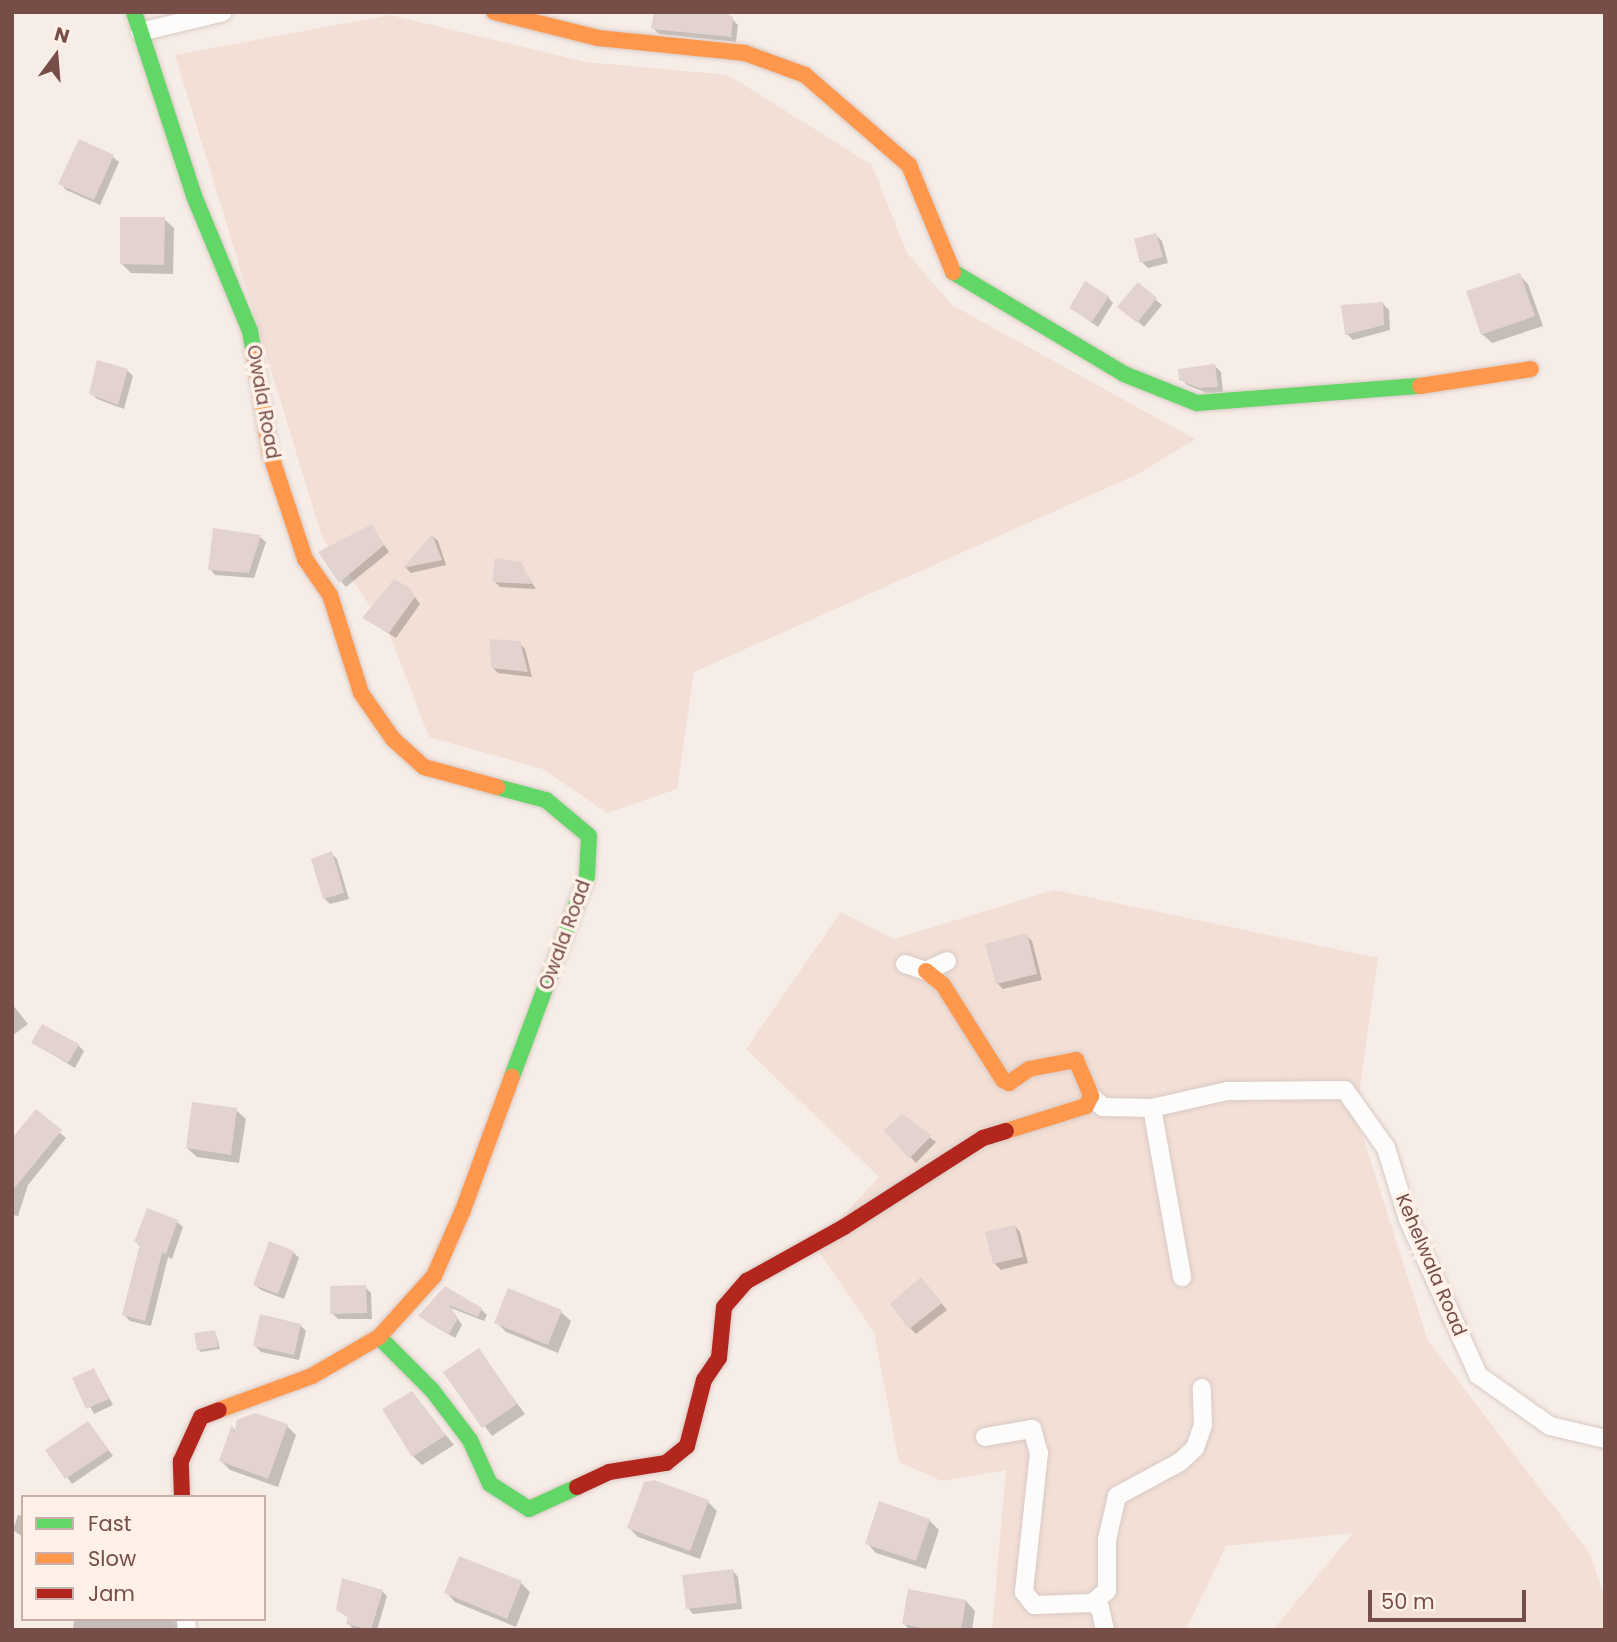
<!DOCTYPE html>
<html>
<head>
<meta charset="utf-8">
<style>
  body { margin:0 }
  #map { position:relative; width:1617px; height:1642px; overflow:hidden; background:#f7ede7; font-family:Poppins,sans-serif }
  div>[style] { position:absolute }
  .residential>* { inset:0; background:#f2dfd5 }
  .shadow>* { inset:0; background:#0003 }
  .building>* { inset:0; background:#e3d3cf }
  .roads { filter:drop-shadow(0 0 2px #d8cac5) drop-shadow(0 0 2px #d8cac5) }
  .street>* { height:18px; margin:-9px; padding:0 9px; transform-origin:9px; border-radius:9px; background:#fefcfb }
  .fast>* { height:16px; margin:-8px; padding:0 8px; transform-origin:8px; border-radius:8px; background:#63d668 }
  .slow>* { height:16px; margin:-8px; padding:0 8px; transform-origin:8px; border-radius:8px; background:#ff974d }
  .jam>* { height:16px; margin:-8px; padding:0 8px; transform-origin:8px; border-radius:8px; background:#b3261e }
  span { translate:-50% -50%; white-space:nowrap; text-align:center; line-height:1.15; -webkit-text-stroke:7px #fff1e8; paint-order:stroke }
  .street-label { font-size:19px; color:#764d47 }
  .frame { position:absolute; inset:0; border:14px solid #764d47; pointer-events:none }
  .legend { position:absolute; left:21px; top:1495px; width:245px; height:126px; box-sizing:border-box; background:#fff1e8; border:2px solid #c8afa8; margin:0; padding:9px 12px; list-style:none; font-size:21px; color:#764d47 }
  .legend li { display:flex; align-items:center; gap:14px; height:35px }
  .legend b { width:35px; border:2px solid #c8afa8 }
  .north { position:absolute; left:21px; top:21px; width:70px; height:70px; -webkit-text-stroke:5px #fff1e8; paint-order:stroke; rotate:16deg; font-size:19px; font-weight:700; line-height:28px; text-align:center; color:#764d47 }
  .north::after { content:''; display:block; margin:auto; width:24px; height:32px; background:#764d47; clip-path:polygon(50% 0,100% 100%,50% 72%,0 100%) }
  .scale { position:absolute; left:1368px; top:1590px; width:158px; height:32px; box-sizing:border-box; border:4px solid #764d47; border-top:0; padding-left:9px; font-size:21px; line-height:24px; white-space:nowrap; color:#764d47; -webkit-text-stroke:5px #fff1e8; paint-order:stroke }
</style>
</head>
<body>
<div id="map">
  <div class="residential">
    <i style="clip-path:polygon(390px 15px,586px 62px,728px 75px,872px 165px,907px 253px,952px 305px,1195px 439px,1138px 474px,694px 672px,677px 789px,607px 813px,543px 769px,429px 737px,389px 633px,322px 537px,175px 55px)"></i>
    <i style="clip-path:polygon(1054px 890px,1378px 958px,1356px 1115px,1428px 1341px,1590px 1554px,1605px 1598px,1605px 1630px,1273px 1630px,1353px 1533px,1226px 1546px,1186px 1630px,992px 1630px,1006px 1470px,942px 1481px,899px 1462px,874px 1332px,815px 1246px,879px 1177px,746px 1049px,841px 912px,894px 939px)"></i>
  </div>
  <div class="shadow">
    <i style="clip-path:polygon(732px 19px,738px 25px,736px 42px,659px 34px,653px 28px)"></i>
    <i style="clip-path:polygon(113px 157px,119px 162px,100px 205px,66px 190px,61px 184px)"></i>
    <i style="clip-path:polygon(164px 219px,174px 228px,173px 274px,131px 273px,121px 263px)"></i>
    <i style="clip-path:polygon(1156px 235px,1162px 241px,1168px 263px,1148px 268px,1142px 262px)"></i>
    <i style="clip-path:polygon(1519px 275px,1528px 284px,1543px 326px,1492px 343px,1482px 334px)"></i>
    <i style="clip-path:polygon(1138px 285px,1162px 305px,1144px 327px,1126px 312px)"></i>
    <i style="clip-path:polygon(1108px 297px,1113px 303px,1098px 327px,1071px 308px)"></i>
    <i style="clip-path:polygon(1383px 304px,1389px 310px,1390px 330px,1353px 340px,1347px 334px)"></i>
    <i style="clip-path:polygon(98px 362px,128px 371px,133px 376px,124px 409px,97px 399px,91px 393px)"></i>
    <i style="clip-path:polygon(1215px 366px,1221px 372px,1223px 392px,1207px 393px,1187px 385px,1181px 379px)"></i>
    <i style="clip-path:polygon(371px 526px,389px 552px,346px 587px,341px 581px)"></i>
    <i style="clip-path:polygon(432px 536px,438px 541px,446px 565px,411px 573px,406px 568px)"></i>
    <i style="clip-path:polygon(260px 537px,266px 542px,254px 578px,215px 575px,210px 569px)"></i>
    <i style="clip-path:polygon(520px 564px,536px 589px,500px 587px,494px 581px)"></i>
    <i style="clip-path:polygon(409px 589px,420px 604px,396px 638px,364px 618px)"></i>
    <i style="clip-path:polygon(519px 643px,525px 649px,532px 677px,498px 673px,492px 667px)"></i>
    <i style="clip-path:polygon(331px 853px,337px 859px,349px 899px,330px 904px,324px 898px)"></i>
    <i style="clip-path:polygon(1026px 935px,1032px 941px,1042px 980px,1003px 989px,997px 983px)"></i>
    <i style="clip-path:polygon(12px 1004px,28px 1024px,12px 1036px)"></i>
    <i style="clip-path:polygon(33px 1043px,78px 1045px,84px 1051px,75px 1068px)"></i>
    <i style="clip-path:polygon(236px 1110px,246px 1119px,239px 1163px,197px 1157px,187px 1148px)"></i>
    <i style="clip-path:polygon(36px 1112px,66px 1138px,28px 1185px,18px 1216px,12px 1215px,12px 1161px)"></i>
    <i style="clip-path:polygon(902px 1117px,936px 1142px,916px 1163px,886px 1130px)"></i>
    <i style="clip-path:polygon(148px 1210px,177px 1222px,183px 1227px,172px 1259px,168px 1257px,151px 1326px,130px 1321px,124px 1315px,141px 1247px,136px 1242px)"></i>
    <i style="clip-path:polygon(1015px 1226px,1020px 1232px,1028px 1263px,1001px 1270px,995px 1264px,988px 1233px)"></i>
    <i style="clip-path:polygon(293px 1252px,299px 1258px,284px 1299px,261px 1290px,255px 1285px)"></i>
    <i style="clip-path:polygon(927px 1285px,947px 1310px,916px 1334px,910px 1328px)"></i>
    <i style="clip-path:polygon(365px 1287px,371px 1293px,372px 1319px,338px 1319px,332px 1313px)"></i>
    <i style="clip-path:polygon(445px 1288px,481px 1309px,487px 1315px,484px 1321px,451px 1308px,462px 1325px,455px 1338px,426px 1321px,421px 1316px)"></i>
    <i style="clip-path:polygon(509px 1293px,561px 1312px,571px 1321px,558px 1353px,506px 1332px,497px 1323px)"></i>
    <i style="clip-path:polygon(300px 1325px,306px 1331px,299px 1360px,261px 1352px,255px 1346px)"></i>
    <i style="clip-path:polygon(215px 1332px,220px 1349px,201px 1352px,198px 1349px)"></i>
    <i style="clip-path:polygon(478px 1351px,525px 1414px,492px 1436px,446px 1373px)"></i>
    <i style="clip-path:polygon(94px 1370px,113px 1405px,94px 1414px,74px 1378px)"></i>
    <i style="clip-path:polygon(412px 1393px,454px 1445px,422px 1465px,413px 1456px)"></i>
    <i style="clip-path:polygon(88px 1423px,113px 1456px,72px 1484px,48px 1451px)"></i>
    <i style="clip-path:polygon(287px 1426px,296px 1435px,278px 1487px,230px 1470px,221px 1461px,233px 1428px,236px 1431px)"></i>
    <i style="clip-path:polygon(708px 1502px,717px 1511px,700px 1559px,638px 1537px,629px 1528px)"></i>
    <i style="clip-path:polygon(18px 1515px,23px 1516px,23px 1537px,13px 1530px)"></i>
    <i style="clip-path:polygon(929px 1520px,939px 1530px,926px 1569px,876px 1553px,867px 1543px)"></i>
    <i style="clip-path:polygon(733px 1571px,738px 1577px,742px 1609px,693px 1614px,688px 1608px)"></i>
    <i style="clip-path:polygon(521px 1583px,530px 1592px,516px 1627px,455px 1602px,446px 1592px)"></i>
    <i style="clip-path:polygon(382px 1591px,387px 1596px,377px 1630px,352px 1628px,348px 1623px,349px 1618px,338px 1610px)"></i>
    <i style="clip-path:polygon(966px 1601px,975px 1611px,972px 1630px,910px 1630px,904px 1624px)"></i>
    <i style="clip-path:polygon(74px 1619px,183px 1619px,183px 1630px,73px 1630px)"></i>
  </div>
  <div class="building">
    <i style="clip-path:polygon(654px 12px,723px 12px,733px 17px,731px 37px,651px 29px)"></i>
    <i style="clip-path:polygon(79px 139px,114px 155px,94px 200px,58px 184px)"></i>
    <i style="clip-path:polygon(120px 217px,165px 217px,164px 265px,120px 264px)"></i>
    <i style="clip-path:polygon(1156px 233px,1163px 257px,1140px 263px,1134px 239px)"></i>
    <i style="clip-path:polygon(1520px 273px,1535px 316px,1481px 335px,1466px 291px)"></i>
    <i style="clip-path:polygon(1085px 281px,1109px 296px,1092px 322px,1069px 308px)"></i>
    <i style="clip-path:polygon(1138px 282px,1157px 298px,1137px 323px,1117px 307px)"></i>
    <i style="clip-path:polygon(1383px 302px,1384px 325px,1345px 335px,1341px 305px)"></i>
    <i style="clip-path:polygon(97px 360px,128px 369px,118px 405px,89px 394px)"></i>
    <i style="clip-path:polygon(1215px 364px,1218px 387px,1199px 388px,1179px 380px,1178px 369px)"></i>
    <i style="clip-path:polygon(372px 524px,384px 545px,339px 583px,318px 552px)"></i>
    <i style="clip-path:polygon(213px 528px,261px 535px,249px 573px,208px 570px)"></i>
    <i style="clip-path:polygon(432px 534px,442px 560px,403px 568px)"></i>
    <i style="clip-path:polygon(495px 558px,521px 562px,532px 584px,492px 582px)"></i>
    <i style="clip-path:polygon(394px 579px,410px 588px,415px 597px,389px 633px,362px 618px)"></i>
    <i style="clip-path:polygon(490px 639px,520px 641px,528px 672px,491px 668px)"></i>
    <i style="clip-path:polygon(332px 851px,344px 893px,323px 899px,311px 859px)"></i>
    <i style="clip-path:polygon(1027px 933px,1037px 974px,996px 984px,985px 944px)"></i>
    <i style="clip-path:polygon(42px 1024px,79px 1044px,68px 1063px,31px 1043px)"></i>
    <i style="clip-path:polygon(192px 1102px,237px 1108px,231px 1155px,186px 1148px)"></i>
    <i style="clip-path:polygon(36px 1109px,62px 1130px,12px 1191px,12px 1138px)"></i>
    <i style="clip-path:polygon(902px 1114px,932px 1135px,909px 1159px,884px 1130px)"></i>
    <i style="clip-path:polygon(147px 1208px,178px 1220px,166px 1254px,162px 1253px,145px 1321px,122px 1315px,140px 1244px,134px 1242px)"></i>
    <i style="clip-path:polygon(1015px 1225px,1023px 1257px,993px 1264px,985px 1232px)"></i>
    <i style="clip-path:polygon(269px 1241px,294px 1251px,278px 1294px,253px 1285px)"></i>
    <i style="clip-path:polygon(921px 1277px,942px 1303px,909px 1329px,890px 1304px)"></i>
    <i style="clip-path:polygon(366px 1285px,367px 1313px,330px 1314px,330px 1286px)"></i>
    <i style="clip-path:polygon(445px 1286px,482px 1308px,478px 1317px,449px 1305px,458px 1318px,449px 1334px,418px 1316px)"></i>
    <i style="clip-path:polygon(508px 1288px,562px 1310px,548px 1345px,494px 1323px)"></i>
    <i style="clip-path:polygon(260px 1314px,301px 1324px,294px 1355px,253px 1346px)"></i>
    <i style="clip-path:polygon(215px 1330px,218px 1347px,197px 1350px,194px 1333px)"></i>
    <i style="clip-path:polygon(479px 1348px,517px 1404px,482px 1428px,443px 1372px)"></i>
    <i style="clip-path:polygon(94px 1368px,109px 1399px,86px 1409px,72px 1378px)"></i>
    <i style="clip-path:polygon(412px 1391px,446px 1435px,412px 1457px,382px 1409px)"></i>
    <i style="clip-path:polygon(255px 1413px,288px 1424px,268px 1479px,219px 1461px,232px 1424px,234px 1434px,237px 1420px)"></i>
    <i style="clip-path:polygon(88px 1421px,109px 1450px,65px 1479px,45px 1450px)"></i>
    <i style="clip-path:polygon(654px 1480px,709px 1500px,690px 1551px,627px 1528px,644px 1482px)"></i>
    <i style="clip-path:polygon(879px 1501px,930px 1519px,916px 1561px,865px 1544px)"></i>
    <i style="clip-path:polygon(459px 1556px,522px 1581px,507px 1619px,444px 1593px)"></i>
    <i style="clip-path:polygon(733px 1569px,737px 1603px,686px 1609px,682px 1575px)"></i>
    <i style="clip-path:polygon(342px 1578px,383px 1590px,371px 1630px,346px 1624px,348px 1617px,336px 1610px)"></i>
    <i style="clip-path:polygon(908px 1589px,966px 1600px,961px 1630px,932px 1630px,902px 1624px)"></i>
  </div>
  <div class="roads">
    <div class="street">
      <i style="left:140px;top:32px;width:85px;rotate:-13.5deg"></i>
      <i style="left:905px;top:964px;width:22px;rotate:18deg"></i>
      <i style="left:926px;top:971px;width:23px;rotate:-25deg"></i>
      <i style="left:1091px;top:1096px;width:16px;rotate:43deg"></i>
      <i style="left:1103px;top:1107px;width:49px;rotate:1.2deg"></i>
      <i style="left:1152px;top:1108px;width:77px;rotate:-12.8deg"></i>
      <i style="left:1227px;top:1091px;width:118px;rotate:-0.5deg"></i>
      <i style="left:1345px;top:1090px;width:71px;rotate:54.7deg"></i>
      <i style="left:1386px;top:1148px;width:74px;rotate:72.8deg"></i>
      <i style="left:1408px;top:1219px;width:171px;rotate:65.8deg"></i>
      <i style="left:1478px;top:1375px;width:88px;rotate:35.3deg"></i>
      <i style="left:1550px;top:1426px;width:57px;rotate:13.3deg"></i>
      <i style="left:1152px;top:1108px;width:172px;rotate:79.9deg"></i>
      <i style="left:985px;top:1437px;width:48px;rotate:-9.7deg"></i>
      <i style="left:1032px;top:1429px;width:25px;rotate:74deg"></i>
      <i style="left:1039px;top:1453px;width:140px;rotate:96.2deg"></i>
      <i style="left:1024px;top:1592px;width:16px;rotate:52deg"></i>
      <i style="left:1034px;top:1605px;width:58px;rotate:-2deg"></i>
      <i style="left:1092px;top:1603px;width:9px;rotate:32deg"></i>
      <i style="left:1100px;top:1608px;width:23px;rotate:77deg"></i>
      <i style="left:1092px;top:1603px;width:19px;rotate:-39deg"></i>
      <i style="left:1107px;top:1591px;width:51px;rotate:-90deg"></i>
      <i style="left:1107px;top:1540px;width:45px;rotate:-77.2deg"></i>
      <i style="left:1117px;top:1496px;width:72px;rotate:-28.4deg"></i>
      <i style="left:1180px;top:1462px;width:21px;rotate:-43deg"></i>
      <i style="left:1195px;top:1448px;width:24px;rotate:-71deg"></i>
      <i style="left:1203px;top:1425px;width:37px;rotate:-92deg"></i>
      <i style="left:186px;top:1619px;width:11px;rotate:85deg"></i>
    </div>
    <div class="fast">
      <i style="left:134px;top:12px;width:194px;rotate:71.9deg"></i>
      <i style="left:194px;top:196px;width:146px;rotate:67.5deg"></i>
      <i style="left:250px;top:331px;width:28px;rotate:80deg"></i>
      <i style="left:953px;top:272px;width:199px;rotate:30.8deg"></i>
      <i style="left:1124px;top:374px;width:79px;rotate:21.7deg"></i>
      <i style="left:1197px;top:403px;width:224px;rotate:-4.4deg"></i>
      <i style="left:497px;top:787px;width:51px;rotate:14.9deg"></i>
      <i style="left:546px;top:800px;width:56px;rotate:39.9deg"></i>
      <i style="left:589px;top:836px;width:40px;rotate:92.9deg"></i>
      <i style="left:587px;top:876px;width:215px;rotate:110.5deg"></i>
      <i style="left:379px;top:1337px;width:75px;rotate:45deg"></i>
      <i style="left:432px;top:1390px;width:63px;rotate:52.8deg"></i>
      <i style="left:470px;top:1440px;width:48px;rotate:65.6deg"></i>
      <i style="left:490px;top:1484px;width:46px;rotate:32.7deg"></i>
      <i style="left:529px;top:1509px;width:53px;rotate:-24.6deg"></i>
    </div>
    <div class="slow">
      <i style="left:494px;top:12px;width:107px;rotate:14deg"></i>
      <i style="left:598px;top:38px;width:148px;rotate:5.8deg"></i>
      <i style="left:745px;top:53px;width:64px;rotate:20.1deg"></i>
      <i style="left:805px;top:75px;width:138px;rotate:40.9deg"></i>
      <i style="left:909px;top:165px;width:116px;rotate:67.6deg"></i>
      <i style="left:255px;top:359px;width:95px;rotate:80.9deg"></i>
      <i style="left:270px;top:453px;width:112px;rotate:71.7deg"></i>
      <i style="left:305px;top:559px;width:44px;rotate:55.2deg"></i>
      <i style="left:330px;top:595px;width:103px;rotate:72.4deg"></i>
      <i style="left:361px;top:693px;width:56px;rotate:55.2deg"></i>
      <i style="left:393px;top:739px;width:42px;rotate:42.1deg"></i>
      <i style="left:424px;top:767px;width:76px;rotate:15.3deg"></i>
      <i style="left:1420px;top:386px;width:112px;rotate:-8.7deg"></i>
      <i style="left:926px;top:971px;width:22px;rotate:39deg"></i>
      <i style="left:943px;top:985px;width:112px;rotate:57.7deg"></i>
      <i style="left:1003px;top:1080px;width:7px;rotate:27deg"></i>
      <i style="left:1009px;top:1083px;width:24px;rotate:-35deg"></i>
      <i style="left:1029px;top:1069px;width:48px;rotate:-10.8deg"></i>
      <i style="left:1076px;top:1060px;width:39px;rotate:67deg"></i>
      <i style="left:1091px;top:1096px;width:11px;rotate:117deg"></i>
      <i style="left:1086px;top:1106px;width:84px;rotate:162.6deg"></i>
      <i style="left:219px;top:1410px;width:99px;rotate:-20.1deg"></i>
      <i style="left:312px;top:1376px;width:78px;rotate:-30.2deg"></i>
      <i style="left:379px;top:1337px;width:82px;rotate:-48deg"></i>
      <i style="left:434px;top:1276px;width:72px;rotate:-66.3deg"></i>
      <i style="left:463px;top:1210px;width:142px;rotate:-69.8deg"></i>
    </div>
    <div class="jam">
      <i style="left:577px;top:1487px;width:35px;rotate:-25deg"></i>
      <i style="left:609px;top:1472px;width:58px;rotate:-9deg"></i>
      <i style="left:666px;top:1463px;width:27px;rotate:-39deg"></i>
      <i style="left:687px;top:1446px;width:68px;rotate:-75.6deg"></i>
      <i style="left:704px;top:1380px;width:27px;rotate:-56deg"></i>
      <i style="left:719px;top:1358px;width:51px;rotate:-84.4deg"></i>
      <i style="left:724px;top:1307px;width:35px;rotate:-49deg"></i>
      <i style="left:747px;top:1281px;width:111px;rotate:-29.1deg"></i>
      <i style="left:844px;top:1227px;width:165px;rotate:-32.6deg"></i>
      <i style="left:983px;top:1138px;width:24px;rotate:-17deg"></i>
      <i style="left:182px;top:1497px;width:36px;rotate:-92deg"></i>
      <i style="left:181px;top:1461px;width:48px;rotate:-65.6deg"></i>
      <i style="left:201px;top:1417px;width:19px;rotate:-21deg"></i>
    </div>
  </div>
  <div class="street-label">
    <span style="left:263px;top:402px;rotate:80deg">Owala Road</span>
    <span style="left:565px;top:935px;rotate:-70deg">Owala Road</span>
    <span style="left:1431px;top:1265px;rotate:67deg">Kehelwala Road</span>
  </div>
  <div class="frame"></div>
  <ul class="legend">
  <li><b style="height:9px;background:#63d668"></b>Fast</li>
  <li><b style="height:9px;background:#ff974d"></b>Slow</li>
  <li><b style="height:9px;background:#b3261e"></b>Jam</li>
  </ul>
  <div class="north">N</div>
  <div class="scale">50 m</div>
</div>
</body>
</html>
